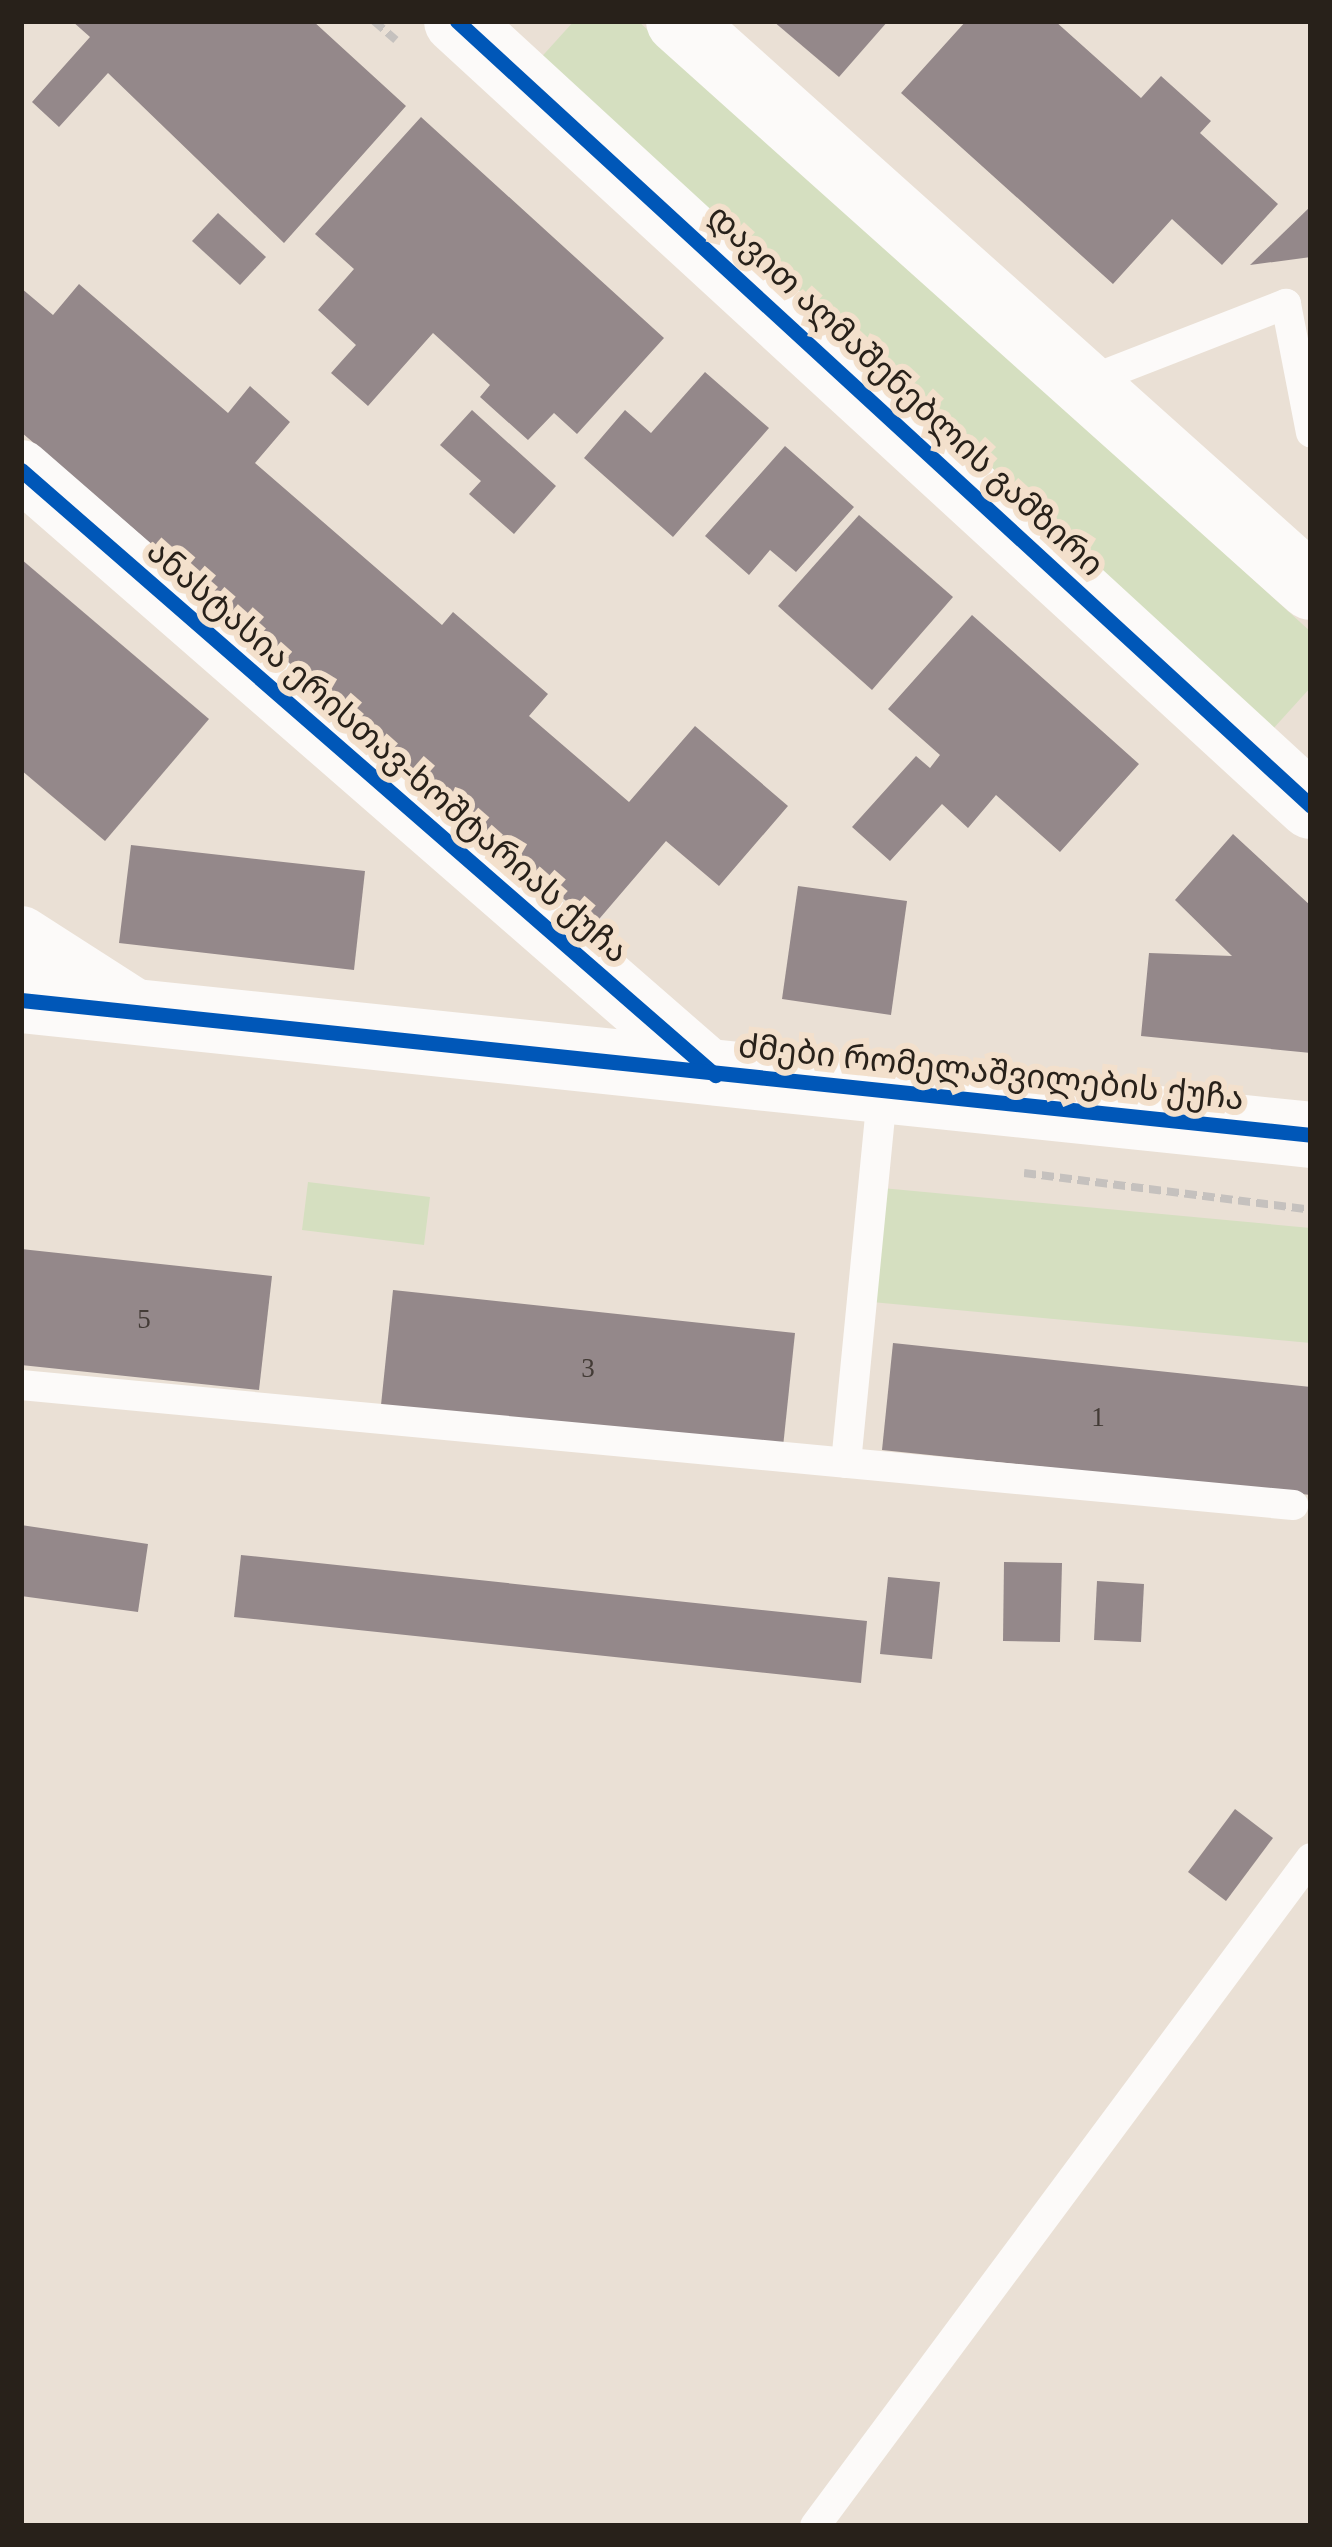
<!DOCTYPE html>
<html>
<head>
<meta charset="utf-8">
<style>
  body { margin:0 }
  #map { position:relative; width:1332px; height:2547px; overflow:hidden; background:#eae0d5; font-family:"Times New Roman","Noto Sans Georgian",serif }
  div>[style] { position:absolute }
  .green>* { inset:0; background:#d5dfc0 }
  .building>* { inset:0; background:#94888a }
  .path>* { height:8px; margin-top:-4px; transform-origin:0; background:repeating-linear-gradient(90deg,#c5c1be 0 12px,transparent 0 18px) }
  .lane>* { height:30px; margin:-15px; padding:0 15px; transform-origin:15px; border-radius:15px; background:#fcfaf9 }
  .street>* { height:60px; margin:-30px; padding:0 30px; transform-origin:30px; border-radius:30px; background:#fcfaf9 }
  .secondary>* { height:66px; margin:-33px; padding:0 33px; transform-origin:33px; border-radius:33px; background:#fcfaf9 }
  .cycleway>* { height:15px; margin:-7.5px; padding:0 7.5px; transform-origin:7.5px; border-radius:7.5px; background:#0057b8 }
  span { translate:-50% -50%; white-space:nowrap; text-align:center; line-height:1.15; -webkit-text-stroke:12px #f3e0cc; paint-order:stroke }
  .number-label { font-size:27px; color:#433b36 }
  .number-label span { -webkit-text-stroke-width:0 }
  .street-label { font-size:33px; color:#28211a }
  .frame { position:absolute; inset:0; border:24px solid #28211a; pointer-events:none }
</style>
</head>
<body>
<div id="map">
  <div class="green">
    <i style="clip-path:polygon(574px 21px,638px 21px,1311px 632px,1311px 687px,1272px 730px,536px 63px)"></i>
    <i style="clip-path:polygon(308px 1182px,430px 1197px,424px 1245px,302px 1230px)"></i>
    <i style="clip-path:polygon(882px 1188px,1311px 1228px,1311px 1343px,872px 1302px)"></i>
  </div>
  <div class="building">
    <i style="clip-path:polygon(72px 21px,313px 21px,406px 106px,284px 243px,108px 73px,59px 127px,32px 102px,90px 37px)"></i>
    <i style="clip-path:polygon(773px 21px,888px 21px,839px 77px)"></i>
    <i style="clip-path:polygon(966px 21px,1055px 21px,1141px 98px,1161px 76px,1211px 121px,1200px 133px,1278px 204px,1222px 265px,1172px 219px,1113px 284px,901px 93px)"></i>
    <i style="clip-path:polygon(421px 117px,664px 338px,577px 434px,554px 413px,528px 440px,480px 397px,490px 385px,433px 333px,368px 406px,331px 373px,356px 345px,318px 310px,354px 269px,315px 234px)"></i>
    <i style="clip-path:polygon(1311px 206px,1311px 257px,1250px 265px)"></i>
    <i style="clip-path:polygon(218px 213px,266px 257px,240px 285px,192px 241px)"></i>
    <i style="clip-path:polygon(79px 284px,228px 413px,250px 386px,290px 422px,255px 463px,442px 625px,453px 612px,548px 694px,529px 716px,629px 802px,695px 726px,788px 806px,719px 886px,666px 841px,594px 925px,21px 432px,21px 288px,53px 315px)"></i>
    <i style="clip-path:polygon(705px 372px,769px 428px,673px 537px,584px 458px,625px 410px,651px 433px)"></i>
    <i style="clip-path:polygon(472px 410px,556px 486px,514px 534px,469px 494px,481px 481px,440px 445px)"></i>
    <i style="clip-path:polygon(785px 446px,854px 507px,796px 572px,770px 550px,749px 575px,705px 536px)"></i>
    <i style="clip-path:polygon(859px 515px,953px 597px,872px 690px,778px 606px)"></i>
    <i style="clip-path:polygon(21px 559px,209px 719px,105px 841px,21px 770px)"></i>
    <i style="clip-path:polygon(972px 615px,1139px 764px,1060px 852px,996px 795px,968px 828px,942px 804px,890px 861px,852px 827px,916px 756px,930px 768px,940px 755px,888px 709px)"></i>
    <i style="clip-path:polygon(1233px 834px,1311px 906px,1311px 1053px,1141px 1036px,1149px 953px,1232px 956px,1175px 900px)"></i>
    <i style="clip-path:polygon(131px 845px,365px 871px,354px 970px,119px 943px)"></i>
    <i style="clip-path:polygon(798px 886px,907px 901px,891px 1015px,782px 999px)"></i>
    <i style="clip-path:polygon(21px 1249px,272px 1276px,259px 1390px,21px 1365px)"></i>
    <i style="clip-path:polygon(393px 1290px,795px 1333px,783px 1447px,381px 1405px)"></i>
    <i style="clip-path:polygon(893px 1343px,1311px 1387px,1311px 1495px,882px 1450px)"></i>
    <i style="clip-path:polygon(21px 1525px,148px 1544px,138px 1612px,21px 1596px)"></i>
    <i style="clip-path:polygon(241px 1555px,867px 1621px,861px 1683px,234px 1617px)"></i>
    <i style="clip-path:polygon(1004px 1562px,1062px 1563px,1060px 1642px,1003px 1641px)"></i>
    <i style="clip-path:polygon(888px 1577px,940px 1582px,932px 1659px,880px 1654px)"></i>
    <i style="clip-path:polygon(1097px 1581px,1144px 1584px,1141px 1642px,1094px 1640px)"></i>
    <i style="clip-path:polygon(1235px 1809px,1273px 1838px,1226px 1901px,1188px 1872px)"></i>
  </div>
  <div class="path">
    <i style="left:374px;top:21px;width:29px;rotate:41deg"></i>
    <i style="left:1024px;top:1173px;width:289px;rotate:7.3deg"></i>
  </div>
  <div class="lane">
    <i style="left:1083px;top:383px;width:218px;rotate:-21.3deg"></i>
    <i style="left:1286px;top:304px;width:131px;rotate:79deg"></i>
    <i style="left:21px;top:1385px;width:1278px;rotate:5.39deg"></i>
    <i style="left:846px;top:1463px;width:372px;rotate:-84.4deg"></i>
    <i style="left:815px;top:2526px;width:832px;rotate:-53.41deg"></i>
  </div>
  <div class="street">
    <i style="left:21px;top:470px;width:921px;rotate:41.08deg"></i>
    <i style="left:21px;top:936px;width:143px;rotate:32.7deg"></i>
  </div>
  <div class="secondary">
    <i style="left:457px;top:21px;width:1160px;rotate:42.59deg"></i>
    <i style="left:679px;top:21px;width:848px;rotate:41.85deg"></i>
    <i style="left:21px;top:1000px;width:1297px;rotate:5.97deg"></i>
  </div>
  <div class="cycleway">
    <i style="left:457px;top:21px;width:1160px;rotate:42.59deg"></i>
    <i style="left:21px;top:470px;width:921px;rotate:41.08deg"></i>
    <i style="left:21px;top:1000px;width:1297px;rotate:5.97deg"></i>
  </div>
  <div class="number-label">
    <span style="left:144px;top:1320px">5</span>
    <span style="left:588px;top:1369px">3</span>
    <span style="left:1098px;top:1418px">1</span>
  </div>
  <div class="street-label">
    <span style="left:905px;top:391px;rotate:43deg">დავით აღმაშენებლის გამზირი</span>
    <span style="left:387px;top:752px;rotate:41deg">ანასტასია ერისთავ-ხოშტარიას ქუჩა</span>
    <span style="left:991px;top:1073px;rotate:6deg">ძმები რომელაშვილების ქუჩა</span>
  </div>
  <div class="frame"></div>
</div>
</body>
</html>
